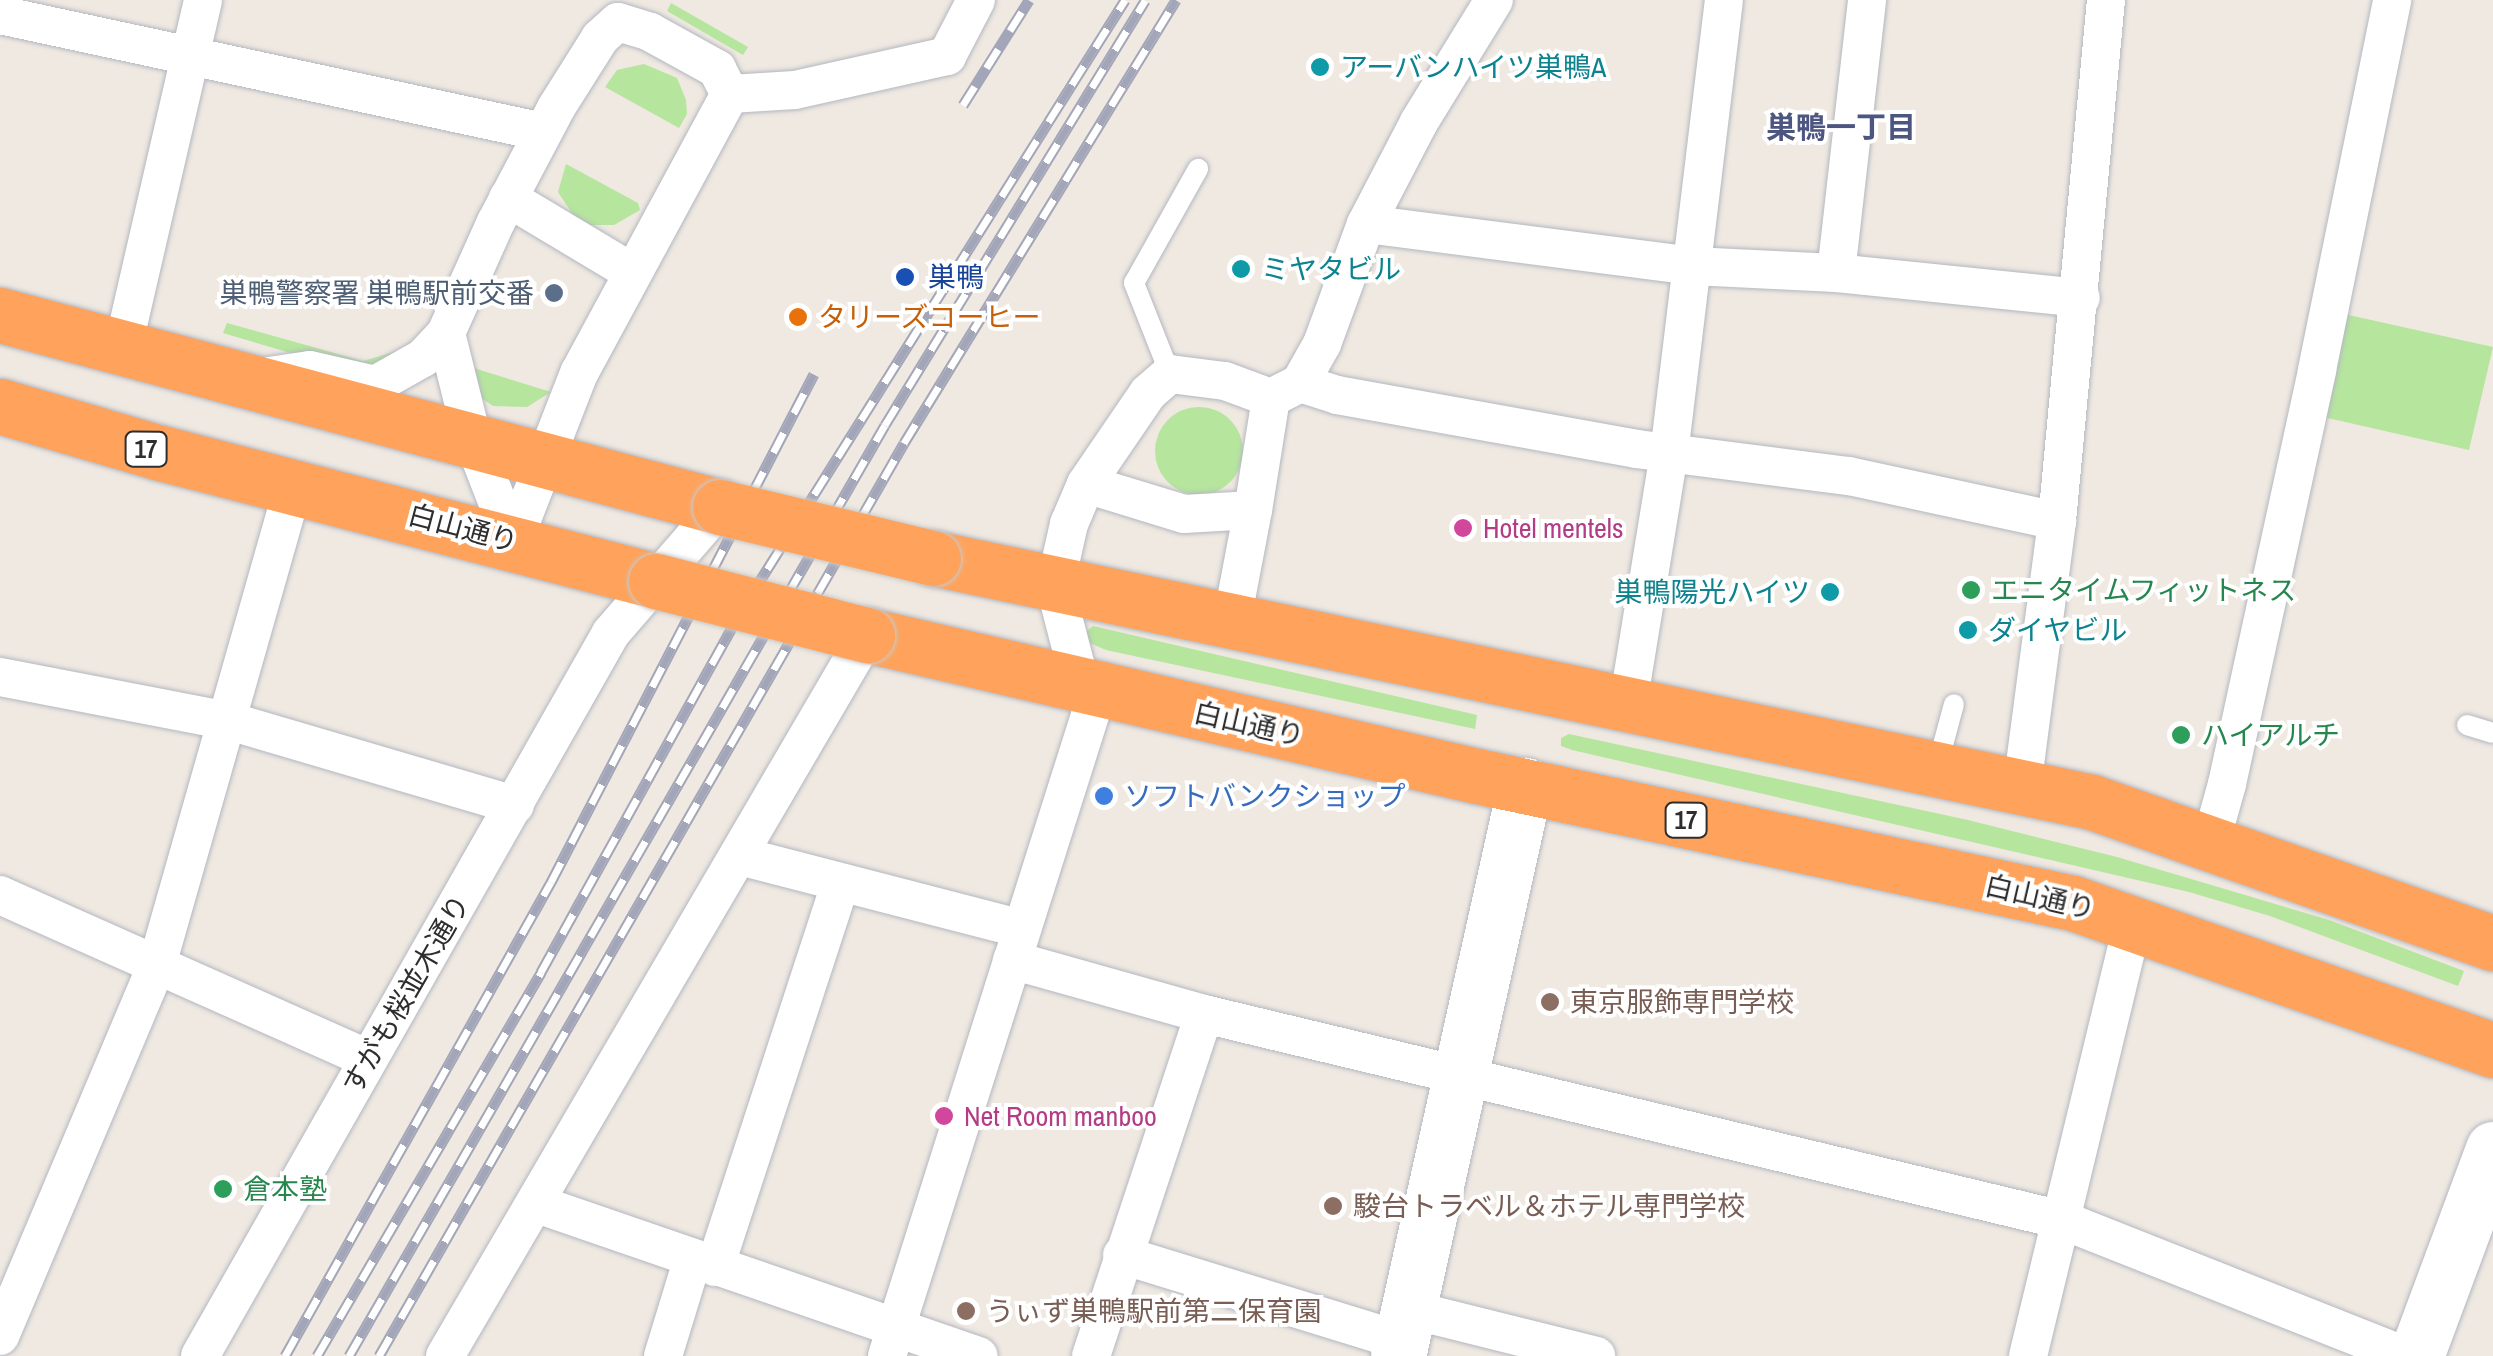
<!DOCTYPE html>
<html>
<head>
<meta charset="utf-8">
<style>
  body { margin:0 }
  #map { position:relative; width:2493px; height:1356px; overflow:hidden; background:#efe9e1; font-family:"Archivo Narrow","Noto Sans JP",sans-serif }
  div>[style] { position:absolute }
  .green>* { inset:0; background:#b6e59e }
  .round { border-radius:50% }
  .roads { filter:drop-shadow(0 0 2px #b4b7c1) drop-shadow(0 0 2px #b4b7c1) }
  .lane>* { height:20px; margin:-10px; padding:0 10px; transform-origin:10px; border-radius:10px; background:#fff }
  .street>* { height:38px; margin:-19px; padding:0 19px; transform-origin:19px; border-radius:19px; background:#fff }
  .secondary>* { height:55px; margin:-27.5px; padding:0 27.5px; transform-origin:27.5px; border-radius:27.5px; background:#fff }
  .highway>* { height:55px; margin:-27.5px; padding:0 27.5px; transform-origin:27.5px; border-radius:27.5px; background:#ffa35c }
  .rail>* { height:11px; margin-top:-5.5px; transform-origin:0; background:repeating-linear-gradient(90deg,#fff 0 22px,#a3a6b8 0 44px); box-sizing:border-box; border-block:2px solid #a3a6b8 }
  .bridges { filter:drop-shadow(0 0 2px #c9c9c9) drop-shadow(0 0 2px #c9c9c9) }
  .highway-bridge>* { height:55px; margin:-27.5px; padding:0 27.5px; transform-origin:27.5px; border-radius:27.5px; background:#ffa35c }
  .dots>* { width:28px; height:28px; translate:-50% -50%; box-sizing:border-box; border:5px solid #fff; border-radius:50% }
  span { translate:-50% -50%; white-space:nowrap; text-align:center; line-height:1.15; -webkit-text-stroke:8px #fff; paint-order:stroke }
  .shield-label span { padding:2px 8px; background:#fff; border:2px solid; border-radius:8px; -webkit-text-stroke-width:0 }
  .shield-label { font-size:25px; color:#2e2e2e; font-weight:700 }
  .culture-label { font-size:28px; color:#0d838f }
  .left { translate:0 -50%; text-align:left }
  .right { translate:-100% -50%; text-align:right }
  .transit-label { font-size:28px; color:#164399 }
  .service-label { font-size:28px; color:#4e5e75 }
  .food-label { font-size:28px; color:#c56008 }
  .street-label { font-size:28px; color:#2e2e2e }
  .hotel-label { font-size:28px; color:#b23c85 }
  .leisure-label { font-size:28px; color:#27864d }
  .shop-label { font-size:28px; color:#366cbe }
  .education-label { font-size:28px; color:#785e54 }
  .neighbourhood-label { font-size:30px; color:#4d5680; font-weight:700 }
</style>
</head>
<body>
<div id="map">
  <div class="green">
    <i style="clip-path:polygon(671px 3px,748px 47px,743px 55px,667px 11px)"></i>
    <i style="clip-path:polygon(644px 64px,677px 78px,686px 100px,687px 114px,679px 128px,605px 87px,617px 70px)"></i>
    <i style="clip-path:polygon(566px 164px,638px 203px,640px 210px,614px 225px,589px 225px,575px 218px,558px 192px)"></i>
    <i style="clip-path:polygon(2344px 314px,2493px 347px,2469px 450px,2323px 417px)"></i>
    <i style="clip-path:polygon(227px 323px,363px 361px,411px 347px,400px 359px,352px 371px,223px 333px)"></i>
    <i style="clip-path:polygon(467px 366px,551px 392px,527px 407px,493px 406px,480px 397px)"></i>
    <i class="round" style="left:1155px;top:407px;width:88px;height:88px"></i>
    <i style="clip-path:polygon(1093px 626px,1477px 715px,1475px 729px,1106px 650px,1085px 641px,1083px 634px)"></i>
    <i style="clip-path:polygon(1569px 734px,1968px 820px,2117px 857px,2329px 920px,2464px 971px,2458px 986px,2270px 916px,2189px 892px,1572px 750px,1561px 746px,1561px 738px)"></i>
  </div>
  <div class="roads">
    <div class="lane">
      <i style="left:1170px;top:374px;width:98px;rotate:-111.6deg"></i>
      <i style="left:1134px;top:283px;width:131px;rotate:-60.7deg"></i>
      <i style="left:2467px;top:725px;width:27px;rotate:17deg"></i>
      <i style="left:1937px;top:767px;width:65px;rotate:-74.9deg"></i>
    </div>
    <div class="street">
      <i style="left:0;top:15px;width:555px;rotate:12.16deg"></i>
      <i style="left:730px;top:94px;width:65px;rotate:-3.5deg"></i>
      <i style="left:795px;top:90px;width:156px;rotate:-12.6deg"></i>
      <i style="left:947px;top:56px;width:63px;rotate:-62.6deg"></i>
      <i style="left:508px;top:198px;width:142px;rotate:30.9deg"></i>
      <i style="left:1366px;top:224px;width:329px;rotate:7.3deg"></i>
      <i style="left:1692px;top:266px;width:144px;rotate:2.8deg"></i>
      <i style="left:1836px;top:273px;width:246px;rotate:5.8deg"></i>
      <i style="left:1836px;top:273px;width:275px;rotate:-83.5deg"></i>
      <i style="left:446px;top:333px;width:107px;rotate:76deg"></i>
      <i style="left:472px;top:437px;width:113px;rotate:68.7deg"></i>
      <i style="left:123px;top:347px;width:356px;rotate:-77deg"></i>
      <i style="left:269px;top:376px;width:41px;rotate:-8.3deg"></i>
      <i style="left:310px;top:370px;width:67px;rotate:13deg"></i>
      <i style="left:375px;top:385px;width:55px;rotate:-29.4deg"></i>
      <i style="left:423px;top:358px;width:34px;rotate:-47deg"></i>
      <i style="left:446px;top:333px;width:122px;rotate:-65.8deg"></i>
      <i style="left:496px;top:222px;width:129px;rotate:-62.2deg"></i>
      <i style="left:556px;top:108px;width:83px;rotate:-57.8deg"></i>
      <i style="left:600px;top:38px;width:24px;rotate:-42deg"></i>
      <i style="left:618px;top:22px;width:34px;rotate:17deg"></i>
      <i style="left:650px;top:32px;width:77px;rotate:28.9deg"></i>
      <i style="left:717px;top:69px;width:28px;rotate:63deg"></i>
      <i style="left:730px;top:94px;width:317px;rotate:118.4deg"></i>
      <i style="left:579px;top:373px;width:181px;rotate:111.3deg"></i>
      <i style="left:1300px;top:383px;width:39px;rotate:18deg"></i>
      <i style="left:1337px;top:395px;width:305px;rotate:10.2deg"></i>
      <i style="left:1637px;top:449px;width:214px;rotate:7.3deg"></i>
      <i style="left:1849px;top:476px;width:213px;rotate:12.2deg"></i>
      <i style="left:1271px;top:398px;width:113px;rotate:99.1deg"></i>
      <i style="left:1253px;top:510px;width:69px;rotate:176.7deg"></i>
      <i style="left:1184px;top:514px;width:102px;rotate:-163deg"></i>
      <i style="left:1086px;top:484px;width:110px;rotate:-55.7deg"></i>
      <i style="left:1148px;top:393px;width:29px;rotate:-41deg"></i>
      <i style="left:1170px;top:374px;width:55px;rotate:7.3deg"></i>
      <i style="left:1225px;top:381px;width:49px;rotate:20.3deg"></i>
      <i style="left:1271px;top:398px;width:33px;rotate:-27deg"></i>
      <i style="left:1300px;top:383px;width:45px;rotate:-60.6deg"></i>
      <i style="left:1322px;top:344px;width:128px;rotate:-69.9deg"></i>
      <i style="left:1366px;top:224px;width:115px;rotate:-62.5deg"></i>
      <i style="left:1419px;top:122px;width:143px;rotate:-58.4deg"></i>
      <i style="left:1232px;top:620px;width:112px;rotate:-79.2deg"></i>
      <i style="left:0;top:677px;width:233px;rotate:10.9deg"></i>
      <i style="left:229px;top:721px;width:298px;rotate:16.4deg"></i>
      <i style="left:1081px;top:686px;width:103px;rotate:-104.6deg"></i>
      <i style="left:1055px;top:586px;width:64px;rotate:-77.3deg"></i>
      <i style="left:1069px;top:524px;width:43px;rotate:-67deg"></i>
      <i style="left:1628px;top:704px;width:253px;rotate:-80.7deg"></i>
      <i style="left:1669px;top:454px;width:457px;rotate:-83.1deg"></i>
      <i style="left:2022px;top:787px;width:268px;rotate:-82.5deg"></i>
      <i style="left:2057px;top:521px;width:523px;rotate:-84.63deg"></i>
      <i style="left:2211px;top:841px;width:59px;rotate:-74.3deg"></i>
      <i style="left:2227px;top:784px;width:424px;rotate:-77.7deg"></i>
      <i style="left:2317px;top:370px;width:378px;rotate:-78.5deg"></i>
      <i style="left:740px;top:856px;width:291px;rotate:14.5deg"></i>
      <i style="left:0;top:895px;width:403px;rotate:24deg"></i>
      <i style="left:1012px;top:960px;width:199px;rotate:15.7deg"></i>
      <i style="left:1204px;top:1014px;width:882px;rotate:13.5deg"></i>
      <i style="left:2062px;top:1220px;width:370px;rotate:21.6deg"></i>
      <i style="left:537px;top:1204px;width:467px;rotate:19deg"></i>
      <i style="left:1122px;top:1255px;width:293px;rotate:17.1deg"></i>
      <i style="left:715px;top:1267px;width:402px;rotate:-71.9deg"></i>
      <i style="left:1408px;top:1309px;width:194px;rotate:14deg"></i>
      <i style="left:0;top:1336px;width:403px;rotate:-67.1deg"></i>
      <i style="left:157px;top:965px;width:500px;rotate:-74.1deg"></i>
      <i style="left:200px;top:1356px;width:832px;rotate:-60.38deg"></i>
      <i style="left:611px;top:633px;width:167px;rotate:-49.1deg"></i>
      <i style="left:445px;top:1356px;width:835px;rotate:-59.66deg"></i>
      <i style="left:663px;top:1356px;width:99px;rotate:-73deg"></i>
      <i style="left:887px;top:1356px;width:699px;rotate:-72.42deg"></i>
      <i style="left:1091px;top:1356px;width:360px;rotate:-71.7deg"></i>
      <i style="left:2028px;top:1356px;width:447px;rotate:-76.4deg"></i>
    </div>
    <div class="secondary">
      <i style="left:1398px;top:1356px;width:585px;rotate:-77.46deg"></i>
      <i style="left:2416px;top:1356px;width:221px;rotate:-69.6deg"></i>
    </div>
    <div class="highway">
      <i style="left:0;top:315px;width:745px;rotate:14.93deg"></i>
      <i style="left:0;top:406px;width:164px;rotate:16.3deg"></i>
      <i style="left:157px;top:452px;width:515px;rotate:14.49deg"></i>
      <i style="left:933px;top:558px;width:1184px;rotate:11.89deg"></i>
      <i style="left:2092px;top:802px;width:425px;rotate:19.4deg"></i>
      <i style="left:867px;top:635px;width:626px;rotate:13.02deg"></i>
      <i style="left:1477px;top:776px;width:609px;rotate:12.03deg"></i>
      <i style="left:2073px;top:903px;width:445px;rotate:19.3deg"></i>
    </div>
  </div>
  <div class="rail">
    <i style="left:963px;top:105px;width:124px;rotate:-57.8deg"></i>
    <i style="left:285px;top:1356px;width:544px;rotate:-60.7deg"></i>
    <i style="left:551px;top:882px;width:572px;rotate:-62.63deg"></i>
    <i style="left:317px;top:1356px;width:445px;rotate:-59.7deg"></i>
    <i style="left:541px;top:972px;width:419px;rotate:-61deg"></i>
    <i style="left:744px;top:606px;width:716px;rotate:-57.84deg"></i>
    <i style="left:349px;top:1356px;width:1074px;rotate:-60.07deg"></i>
    <i style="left:885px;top:425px;width:498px;rotate:-58.5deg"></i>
    <i style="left:379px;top:1356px;width:1053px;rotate:-60.1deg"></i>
    <i style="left:904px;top:443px;width:520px;rotate:-58.45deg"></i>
  </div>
  <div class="bridges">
    <div class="highway-bridge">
      <i style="left:720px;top:507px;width:219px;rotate:13.5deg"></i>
      <i style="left:656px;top:581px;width:218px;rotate:14.4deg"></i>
    </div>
  </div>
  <div class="dots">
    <i style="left:1320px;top:67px;background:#0f9aa8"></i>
    <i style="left:1241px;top:269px;background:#0f9aa8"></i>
    <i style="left:905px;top:277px;background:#1a4fb4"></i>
    <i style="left:554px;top:293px;background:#5c6f8a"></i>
    <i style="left:798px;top:317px;background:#e8710a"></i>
    <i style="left:1463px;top:528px;background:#d1479c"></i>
    <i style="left:1971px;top:590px;background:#2e9e5b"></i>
    <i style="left:1830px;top:592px;background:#0f9aa8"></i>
    <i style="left:1968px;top:630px;background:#0f9aa8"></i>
    <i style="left:2181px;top:735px;background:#2e9e5b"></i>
    <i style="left:1104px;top:796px;background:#3f7fe0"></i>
    <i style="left:1550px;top:1002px;background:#8d6e63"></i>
    <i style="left:944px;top:1116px;background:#d1479c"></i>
    <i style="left:223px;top:1189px;background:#2e9e5b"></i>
    <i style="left:1333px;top:1206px;background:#8d6e63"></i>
    <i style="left:966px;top:1311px;background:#8d6e63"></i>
  </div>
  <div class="shield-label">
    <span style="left:146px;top:449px">17</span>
    <span style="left:1686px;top:820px">17</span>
  </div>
  <div class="culture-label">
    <span class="left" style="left:1340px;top:67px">アーバンハイツ巣鴨A</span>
    <span class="left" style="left:1261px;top:269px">ミヤタビル</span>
    <span class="right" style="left:1810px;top:592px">巣鴨陽光ハイツ</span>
    <span class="left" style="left:1988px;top:630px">ダイヤビル</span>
  </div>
  <div class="transit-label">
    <span class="left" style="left:928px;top:277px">巣鴨</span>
  </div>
  <div class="service-label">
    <span class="right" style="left:534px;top:293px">巣鴨警察署 巣鴨駅前交番</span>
  </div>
  <div class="food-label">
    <span class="left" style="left:818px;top:317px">タリーズコーヒー</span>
  </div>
  <div class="street-label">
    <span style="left:463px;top:528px;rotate:15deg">白山通り</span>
    <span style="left:1249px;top:724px;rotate:13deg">白山通り</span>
    <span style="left:2040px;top:897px;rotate:13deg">白山通り</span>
    <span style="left:406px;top:994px;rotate:-60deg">すがも桜並木通り</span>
  </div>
  <div class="hotel-label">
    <span class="left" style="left:1483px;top:528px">Hotel mentels</span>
    <span class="left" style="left:964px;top:1116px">Net Room manboo</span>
  </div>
  <div class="leisure-label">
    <span class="left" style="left:1991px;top:590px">エニタイムフィットネス</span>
    <span class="left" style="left:2201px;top:735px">ハイアルチ</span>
    <span class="left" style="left:243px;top:1189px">倉本塾</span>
  </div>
  <div class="shop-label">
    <span class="left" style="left:1124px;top:796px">ソフトバンクショップ</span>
  </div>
  <div class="education-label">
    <span class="left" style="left:1570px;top:1002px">東京服飾専門学校</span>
    <span class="left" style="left:1353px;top:1206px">駿台トラベル＆ホテル専門学校</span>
    <span class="left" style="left:986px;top:1311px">うぃず巣鴨駅前第二保育園</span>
  </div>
  <div class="neighbourhood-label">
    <span style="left:1841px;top:127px">巣鴨一丁目</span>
  </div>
</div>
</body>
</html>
